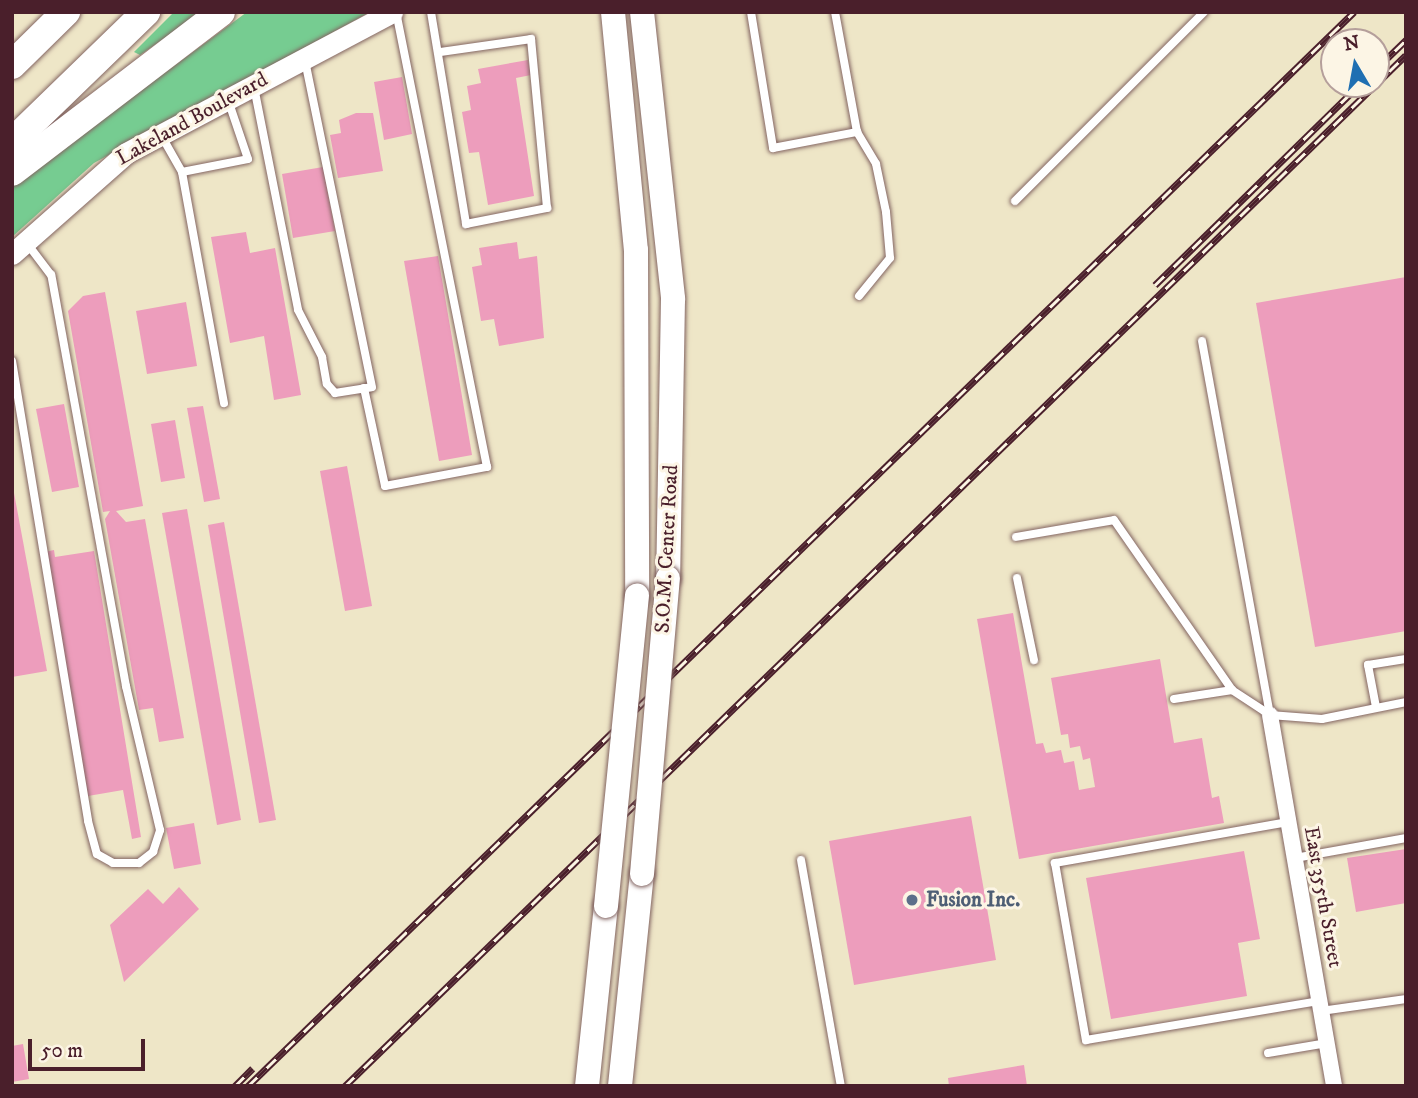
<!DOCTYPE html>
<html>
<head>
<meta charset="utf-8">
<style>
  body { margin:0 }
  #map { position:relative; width:1418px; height:1098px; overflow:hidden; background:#eee6c7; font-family:"IM FELL DW Pica",serif }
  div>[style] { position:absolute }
  .green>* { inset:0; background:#76cc91 }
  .building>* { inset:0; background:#ed9dbc }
  .roads { filter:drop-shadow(0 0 2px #836562) drop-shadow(0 0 2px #836562) }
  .lane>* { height:8px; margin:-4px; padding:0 4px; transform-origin:4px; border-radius:4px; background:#fff }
  .street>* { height:16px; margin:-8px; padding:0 8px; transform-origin:8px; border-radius:8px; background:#fff }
  .secondary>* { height:21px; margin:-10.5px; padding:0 10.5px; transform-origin:10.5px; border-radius:10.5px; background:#fff }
  .primary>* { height:24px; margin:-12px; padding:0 12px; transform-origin:12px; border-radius:12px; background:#fff }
  .highway>* { height:28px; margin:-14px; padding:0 14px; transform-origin:14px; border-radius:14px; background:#fff }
  .rail>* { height:7px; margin-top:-3.5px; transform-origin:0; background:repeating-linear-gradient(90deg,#fcf5e5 0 13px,#4a1f2b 0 26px); box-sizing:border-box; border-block:2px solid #4a1f2b }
  .bridges { filter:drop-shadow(0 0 2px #836562) drop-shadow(0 0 2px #836562) }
  .primary-bridge>* { height:24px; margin:-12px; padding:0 12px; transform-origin:12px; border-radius:12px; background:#fff }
  .dots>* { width:19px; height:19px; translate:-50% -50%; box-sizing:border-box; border:4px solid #fcf5e5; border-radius:50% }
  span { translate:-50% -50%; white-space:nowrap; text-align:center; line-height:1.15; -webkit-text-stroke:6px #fcf5e5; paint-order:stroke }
  .street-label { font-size:21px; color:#4a1f2b }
  .service-label { font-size:21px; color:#4e5e75; font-weight:700 }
  .left { translate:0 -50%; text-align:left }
  .frame { position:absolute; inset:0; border:14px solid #4a1f2b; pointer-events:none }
  .north { position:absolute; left:1320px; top:28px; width:70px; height:70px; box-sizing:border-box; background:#fcf5e5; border:2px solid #b59f9b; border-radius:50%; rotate:350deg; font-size:19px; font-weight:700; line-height:28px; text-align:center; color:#4a1f2b }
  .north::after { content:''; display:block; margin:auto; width:24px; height:32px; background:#1f6fb2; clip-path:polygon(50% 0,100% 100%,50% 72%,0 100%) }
  .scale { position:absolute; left:28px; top:1039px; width:117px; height:32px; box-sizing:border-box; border:4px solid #4a1f2b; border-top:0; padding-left:9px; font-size:21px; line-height:24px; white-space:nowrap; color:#4a1f2b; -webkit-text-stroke:5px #fcf5e5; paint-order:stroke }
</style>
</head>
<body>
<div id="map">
  <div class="green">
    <i style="clip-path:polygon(174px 12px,202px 12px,140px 55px,134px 52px)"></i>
    <i style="clip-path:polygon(247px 12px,370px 12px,94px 163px,12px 237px,12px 186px)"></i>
  </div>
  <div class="building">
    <i style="clip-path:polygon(528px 60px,531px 75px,516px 78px,534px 196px,488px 205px,479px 152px,469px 153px,462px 112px,471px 110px,467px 86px,481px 83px,478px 69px)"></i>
    <i style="clip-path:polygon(402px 77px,412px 134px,384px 140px,374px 82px)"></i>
    <i style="clip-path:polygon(356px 113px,373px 113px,383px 171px,338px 178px,330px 135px,341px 133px,339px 120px)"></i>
    <i style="clip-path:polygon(323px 167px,335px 231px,293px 238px,282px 174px)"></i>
    <i style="clip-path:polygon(246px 232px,250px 253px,275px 248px,301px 395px,274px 400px,264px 336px,230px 343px,211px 237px)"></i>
    <i style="clip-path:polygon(517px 242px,519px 259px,537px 256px,544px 338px,499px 346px,494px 319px,481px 321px,472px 267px,482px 265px,479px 248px)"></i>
    <i style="clip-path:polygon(438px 256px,472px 455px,439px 461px,404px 261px)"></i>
    <i style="clip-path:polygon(1406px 277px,1406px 631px,1315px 647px,1256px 303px)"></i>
    <i style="clip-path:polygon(105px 292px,143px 506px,116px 511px,126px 522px,145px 519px,184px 738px,159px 742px,153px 708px,139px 710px,105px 519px,110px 511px,103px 512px,68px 311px,83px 296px)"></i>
    <i style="clip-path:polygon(186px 302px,197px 366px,147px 374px,136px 311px)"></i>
    <i style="clip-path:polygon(64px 404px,79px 487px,52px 492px,36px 409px)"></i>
    <i style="clip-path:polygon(203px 406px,220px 499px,204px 502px,187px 408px)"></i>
    <i style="clip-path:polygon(175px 420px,185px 478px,161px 482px,151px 424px)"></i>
    <i style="clip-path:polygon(347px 466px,372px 606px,345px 611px,320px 471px)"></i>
    <i style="clip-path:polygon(12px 482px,47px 671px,12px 677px)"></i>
    <i style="clip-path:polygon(187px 509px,241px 820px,217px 825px,162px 513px)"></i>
    <i style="clip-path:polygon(224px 522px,276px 820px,259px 823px,208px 525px)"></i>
    <i style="clip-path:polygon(54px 550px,55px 557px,94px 551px,141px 837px,132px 839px,123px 790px,88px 796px,45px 552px)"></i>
    <i style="clip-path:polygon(1013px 613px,1036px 744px,1043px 743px,1046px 753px,1061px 750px,1064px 763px,1074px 761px,1079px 790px,1095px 787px,1090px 758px,1083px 760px,1080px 746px,1070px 748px,1068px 734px,1061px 735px,1051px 678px,1160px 659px,1174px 743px,1202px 738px,1212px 798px,1219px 796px,1224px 823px,1019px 859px,977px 619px)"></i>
    <i style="clip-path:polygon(971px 816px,996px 960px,854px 985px,829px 841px)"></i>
    <i style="clip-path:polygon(194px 823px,201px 864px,174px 869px,166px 828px)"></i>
    <i style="clip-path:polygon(1406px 849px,1406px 903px,1356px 912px,1347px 858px)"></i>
    <i style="clip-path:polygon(1244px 851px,1260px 939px,1238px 943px,1247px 996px,1111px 1019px,1086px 878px)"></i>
    <i style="clip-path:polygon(179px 887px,199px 909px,124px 982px,110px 925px,148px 889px,163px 904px)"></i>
    <i style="clip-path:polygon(23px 1044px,29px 1079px,12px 1082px,12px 1046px)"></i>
    <i style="clip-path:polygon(1024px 1065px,1027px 1086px,949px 1086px,948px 1078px)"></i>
  </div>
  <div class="roads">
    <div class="lane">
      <i style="left:431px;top:12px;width:215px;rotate:80.6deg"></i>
      <i style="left:466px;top:224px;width:83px;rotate:-11.2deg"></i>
      <i style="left:547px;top:208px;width:170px;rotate:-95.4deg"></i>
      <i style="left:531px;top:39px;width:91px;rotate:171.8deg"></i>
      <i style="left:751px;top:12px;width:138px;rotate:80.8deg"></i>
      <i style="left:773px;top:148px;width:86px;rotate:-10.8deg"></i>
      <i style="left:835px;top:12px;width:122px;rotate:79.6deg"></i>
      <i style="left:857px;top:132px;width:37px;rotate:59deg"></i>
      <i style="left:876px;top:164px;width:49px;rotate:78.2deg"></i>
      <i style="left:886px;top:212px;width:46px;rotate:85deg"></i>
      <i style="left:890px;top:258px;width:49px;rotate:129.2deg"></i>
      <i style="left:254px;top:87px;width:227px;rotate:78.8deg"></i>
      <i style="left:298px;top:310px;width:53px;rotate:62.9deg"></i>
      <i style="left:322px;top:357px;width:27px;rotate:80deg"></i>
      <i style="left:327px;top:384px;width:12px;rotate:48deg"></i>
      <i style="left:335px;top:393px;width:37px;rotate:-9deg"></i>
      <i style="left:372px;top:387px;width:334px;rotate:-101.6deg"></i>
      <i style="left:161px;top:135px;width:43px;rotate:60.4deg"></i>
      <i style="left:182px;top:172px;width:235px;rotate:79.7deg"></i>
      <i style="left:182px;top:172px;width:67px;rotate:-11.1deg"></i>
      <i style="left:248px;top:159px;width:62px;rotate:-108.7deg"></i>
      <i style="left:1015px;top:201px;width:267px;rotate:-45deg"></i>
      <i style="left:1202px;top:341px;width:380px;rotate:79.7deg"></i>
      <i style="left:12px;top:361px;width:466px;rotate:80.6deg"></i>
      <i style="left:88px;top:821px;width:34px;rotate:75deg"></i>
      <i style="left:97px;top:854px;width:18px;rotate:29deg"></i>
      <i style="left:113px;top:863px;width:26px"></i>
      <i style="left:139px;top:863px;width:18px;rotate:-38deg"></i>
      <i style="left:153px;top:852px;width:23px;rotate:-72deg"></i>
      <i style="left:160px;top:830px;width:148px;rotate:-103.3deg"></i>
      <i style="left:126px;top:686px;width:418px;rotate:-100.3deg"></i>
      <i style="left:51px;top:275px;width:41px;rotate:-127.1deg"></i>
      <i style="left:364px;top:388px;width:100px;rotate:77.9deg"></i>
      <i style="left:385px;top:486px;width:104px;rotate:-10.6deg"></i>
      <i style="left:487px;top:467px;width:464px;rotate:-101.3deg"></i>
      <i style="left:1016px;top:537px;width:99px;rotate:-9.8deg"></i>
      <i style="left:1114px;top:520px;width:207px;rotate:55.2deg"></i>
      <i style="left:1232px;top:690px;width:45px;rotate:33.3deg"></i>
      <i style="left:1270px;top:715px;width:52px;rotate:4.4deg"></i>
      <i style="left:1322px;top:719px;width:86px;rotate:-11.4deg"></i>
      <i style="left:1017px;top:578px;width:84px;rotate:78.3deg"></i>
      <i style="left:1174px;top:699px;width:59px;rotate:-8.8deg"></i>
      <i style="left:1376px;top:707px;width:43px;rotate:-100.8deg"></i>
      <i style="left:1368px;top:665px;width:38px;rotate:-9deg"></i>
      <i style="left:1288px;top:822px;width:237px;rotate:170deg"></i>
      <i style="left:1055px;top:863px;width:180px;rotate:80.1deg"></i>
      <i style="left:1086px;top:1040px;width:237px;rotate:-9.5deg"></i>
      <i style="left:1295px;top:858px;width:113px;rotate:-10.2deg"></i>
      <i style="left:801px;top:860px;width:230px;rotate:80deg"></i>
      <i style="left:1321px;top:1011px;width:86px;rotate:-8deg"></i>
      <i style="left:1268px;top:1053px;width:60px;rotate:-9.6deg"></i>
    </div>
    <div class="street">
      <i style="left:1270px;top:715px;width:376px;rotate:80.2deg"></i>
    </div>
    <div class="secondary">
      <i style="left:12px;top:254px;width:152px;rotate:-41.5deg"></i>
      <i style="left:126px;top:153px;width:301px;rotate:-27.9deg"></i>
    </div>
    <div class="primary">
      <i style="left:613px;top:12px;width:239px;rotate:84.5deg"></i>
      <i style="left:636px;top:250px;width:346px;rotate:89.8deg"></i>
      <i style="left:642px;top:12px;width:289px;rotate:83.8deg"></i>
      <i style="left:673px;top:299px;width:279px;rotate:91deg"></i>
      <i style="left:587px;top:1086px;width:181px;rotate:-84deg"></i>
      <i style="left:620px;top:1086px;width:213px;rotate:-84.1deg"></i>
    </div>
    <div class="highway">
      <i style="left:12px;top:65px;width:76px;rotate:-44.5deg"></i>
      <i style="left:12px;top:142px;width:187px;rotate:-44.1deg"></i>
      <i style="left:12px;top:172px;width:263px;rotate:-37.4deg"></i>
    </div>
  </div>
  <div class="rail">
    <i style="left:1376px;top:69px;width:42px;rotate:-44deg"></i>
    <i style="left:1155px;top:285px;width:287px;rotate:-44.4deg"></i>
    <i style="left:235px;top:1086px;width:25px;rotate:-45deg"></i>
    <i style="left:248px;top:1086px;width:1542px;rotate:-44.16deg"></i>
    <i style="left:345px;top:1086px;width:1479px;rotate:-44.18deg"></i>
  </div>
  <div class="bridges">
    <div class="primary-bridge">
      <i style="left:642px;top:874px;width:297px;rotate:-85deg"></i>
      <i style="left:606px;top:906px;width:312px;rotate:-84.3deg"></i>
    </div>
  </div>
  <div class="dots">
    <i style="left:912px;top:900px;background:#5c6f8a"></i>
  </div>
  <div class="street-label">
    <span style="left:192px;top:119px;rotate:-29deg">Lakeland Boulevard</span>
    <span style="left:667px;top:549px;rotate:-87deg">S.O.M. Center Road</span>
    <span style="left:1323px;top:897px;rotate:80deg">East 355th Street</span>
  </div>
  <div class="service-label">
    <span class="left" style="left:926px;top:900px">Fusion Inc.</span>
  </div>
  <div class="frame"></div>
  <div class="north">N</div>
  <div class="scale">50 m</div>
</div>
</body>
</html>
